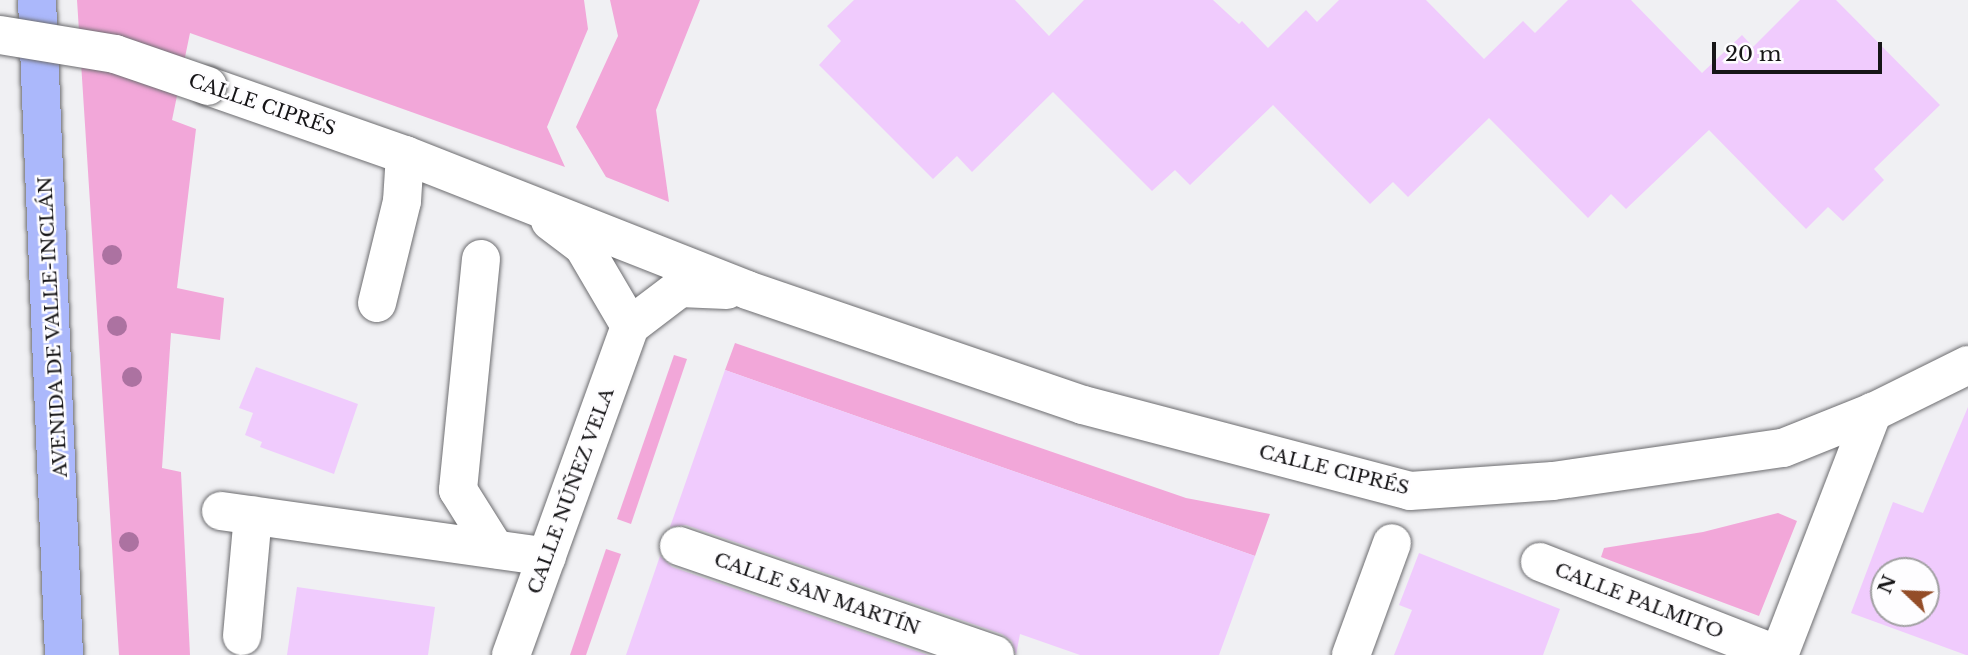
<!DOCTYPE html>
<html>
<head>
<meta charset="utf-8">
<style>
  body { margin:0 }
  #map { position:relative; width:1968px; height:655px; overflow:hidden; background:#f0f0f3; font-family:"Libre Baskerville",serif }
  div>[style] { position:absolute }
  .green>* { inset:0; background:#f2a7d9 }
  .building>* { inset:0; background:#f0cbfd }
  .roads { filter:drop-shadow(0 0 2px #6d6d70) drop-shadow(0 0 2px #6d6d70) }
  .minor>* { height:38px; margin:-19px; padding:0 19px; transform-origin:19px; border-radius:19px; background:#fff }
  .major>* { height:38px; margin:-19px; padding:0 19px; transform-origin:19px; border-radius:19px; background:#abb8fb }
  .bridges { filter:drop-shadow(0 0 2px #6d6d70) drop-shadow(0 0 2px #6d6d70) }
  .minor-bridge>* { height:38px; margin:-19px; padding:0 19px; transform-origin:19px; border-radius:19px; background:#fff }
  .trees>* { width:20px; height:20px; margin:-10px; border-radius:50%; background:#ac72a1 }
  span { translate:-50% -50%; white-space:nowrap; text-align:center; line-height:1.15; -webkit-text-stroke:5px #fefdff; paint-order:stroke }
  .street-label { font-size:19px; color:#161517 }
  .north { position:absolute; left:1870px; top:557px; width:70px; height:70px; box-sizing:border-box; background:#fefdff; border:2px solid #a1a0a2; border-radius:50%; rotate:293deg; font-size:19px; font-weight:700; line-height:28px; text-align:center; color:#161517 }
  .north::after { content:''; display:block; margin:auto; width:24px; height:32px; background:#944d28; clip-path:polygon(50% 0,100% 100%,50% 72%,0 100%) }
  .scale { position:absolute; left:1712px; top:42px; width:170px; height:32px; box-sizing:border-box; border:4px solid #161517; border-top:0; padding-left:9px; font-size:21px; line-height:24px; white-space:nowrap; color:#161517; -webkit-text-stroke:5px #fefdff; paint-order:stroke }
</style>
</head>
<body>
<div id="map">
  <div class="green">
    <i style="clip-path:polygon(77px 0,584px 0,588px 29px,547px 127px,565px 167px,190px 33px,172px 120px,196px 129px,177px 288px,224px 298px,220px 340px,171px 333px,162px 468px,181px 472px,190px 655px,119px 655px)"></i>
    <i style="clip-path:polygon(610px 0,700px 0,656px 110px,669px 202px,606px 177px,576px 127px,618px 36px)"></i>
    <i style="clip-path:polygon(735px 343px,1186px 498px,1270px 514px,1255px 556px,725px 370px)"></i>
    <i style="clip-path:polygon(674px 355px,687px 359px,631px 524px,617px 519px)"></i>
    <i style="clip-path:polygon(1778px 513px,1797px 521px,1759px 616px,1601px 557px,1604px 548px,1703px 532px)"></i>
    <i style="clip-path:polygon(606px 549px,621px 554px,586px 655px,570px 655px)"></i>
  </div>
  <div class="building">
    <i style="clip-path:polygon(854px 0,1015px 0,1049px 36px,1084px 0,1213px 0,1239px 24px,1242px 21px,1268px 48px,1306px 10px,1317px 22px,1339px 0,1426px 0,1484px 59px,1523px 21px,1535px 33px,1568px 0,1631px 0,1702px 73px,1742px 35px,1753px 47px,1800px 0,1836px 0,1940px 105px,1874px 169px,1884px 180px,1843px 221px,1828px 207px,1806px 229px,1709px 130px,1626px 209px,1611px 194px,1588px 218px,1489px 118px,1408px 197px,1393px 182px,1370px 204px,1273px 105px,1190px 185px,1175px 170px,1152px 191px,1053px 92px,972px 172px,957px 156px,933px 179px,819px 65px,841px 41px,827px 26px)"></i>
    <i style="clip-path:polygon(256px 367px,358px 404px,334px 474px,260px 447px,262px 442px,245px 435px,253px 413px,239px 408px)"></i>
    <i style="clip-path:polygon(725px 370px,1255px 556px,1219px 655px,1080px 655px,1020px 634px,1016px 655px,1012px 641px,1002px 634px,686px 525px,670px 527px)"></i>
    <i style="clip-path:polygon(evenodd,1968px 407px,1968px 655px,1966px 655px,1851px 613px,1893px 502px,1923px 513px,1968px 407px,1884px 571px,1926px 571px,1926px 613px,1884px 613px,1884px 571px)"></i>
    <i style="clip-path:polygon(1419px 553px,1560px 609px,1543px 655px,1394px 655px,1412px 610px,1399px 605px)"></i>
    <i style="clip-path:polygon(660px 556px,672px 567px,928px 655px,626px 655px)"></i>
    <i style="clip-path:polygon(297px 587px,435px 607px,428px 655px,287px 655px)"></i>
  </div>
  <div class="roads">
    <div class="minor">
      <i style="left:208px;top:86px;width:209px;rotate:19.3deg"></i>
      <i style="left:405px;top:155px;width:368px;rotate:21.5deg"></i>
      <i style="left:747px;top:290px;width:355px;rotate:18.9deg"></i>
      <i style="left:1083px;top:405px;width:338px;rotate:14.7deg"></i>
      <i style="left:1410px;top:491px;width:143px;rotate:-4deg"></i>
      <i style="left:1553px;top:481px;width:232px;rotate:-8.2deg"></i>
      <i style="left:1783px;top:448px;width:97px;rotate:-21.8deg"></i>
      <i style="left:1873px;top:412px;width:106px;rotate:-26.3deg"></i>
      <i style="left:550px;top:221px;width:41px;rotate:37.1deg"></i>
      <i style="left:583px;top:246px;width:93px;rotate:59.6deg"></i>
      <i style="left:481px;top:259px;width:232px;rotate:95.7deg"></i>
      <i style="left:458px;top:490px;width:70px;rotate:57.9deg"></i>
      <i style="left:377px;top:303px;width:105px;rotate:-76.2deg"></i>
      <i style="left:402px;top:201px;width:46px;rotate:-86.3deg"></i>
      <i style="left:630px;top:326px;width:63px;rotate:-37.2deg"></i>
      <i style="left:680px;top:288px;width:47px;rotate:2.4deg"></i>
      <i style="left:221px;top:511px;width:329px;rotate:8deg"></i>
      <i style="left:679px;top:546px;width:334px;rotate:19deg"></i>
      <i style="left:1540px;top:562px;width:256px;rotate:21.3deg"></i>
      <i style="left:242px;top:636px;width:121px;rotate:-84.8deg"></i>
      <i style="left:511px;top:655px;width:350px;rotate:-70.1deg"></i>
      <i style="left:1351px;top:655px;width:119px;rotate:-69.9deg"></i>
      <i style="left:1779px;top:655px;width:261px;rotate:-68.9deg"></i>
    </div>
    <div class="major">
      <i style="left:37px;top:0;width:656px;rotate:87.64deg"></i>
    </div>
  </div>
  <div class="bridges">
    <div class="minor-bridge">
      <i style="left:0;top:35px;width:117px;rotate:9.4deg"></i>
      <i style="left:115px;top:54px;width:98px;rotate:19deg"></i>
    </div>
  </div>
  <div class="trees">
    <i style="left:112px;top:255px"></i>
    <i style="left:117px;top:326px"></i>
    <i style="left:132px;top:377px"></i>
    <i style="left:129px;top:542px"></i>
  </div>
  <div class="street-label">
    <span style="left:262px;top:105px;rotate:19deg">CALLE CIPRÉS</span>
    <span style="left:53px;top:327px;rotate:-93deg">AVENIDA DE VALLE-INCLÁN</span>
    <span style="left:1334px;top:470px;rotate:14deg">CALLE CIPRÉS</span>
    <span style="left:571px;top:491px;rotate:-70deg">CALLE NÚÑEZ VELA</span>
    <span style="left:817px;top:594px;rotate:19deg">CALLE SAN MARTÍN</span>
    <span style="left:1639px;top:601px;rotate:21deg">CALLE PALMITO</span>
  </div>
  <div class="north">N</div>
  <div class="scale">20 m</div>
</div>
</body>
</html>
